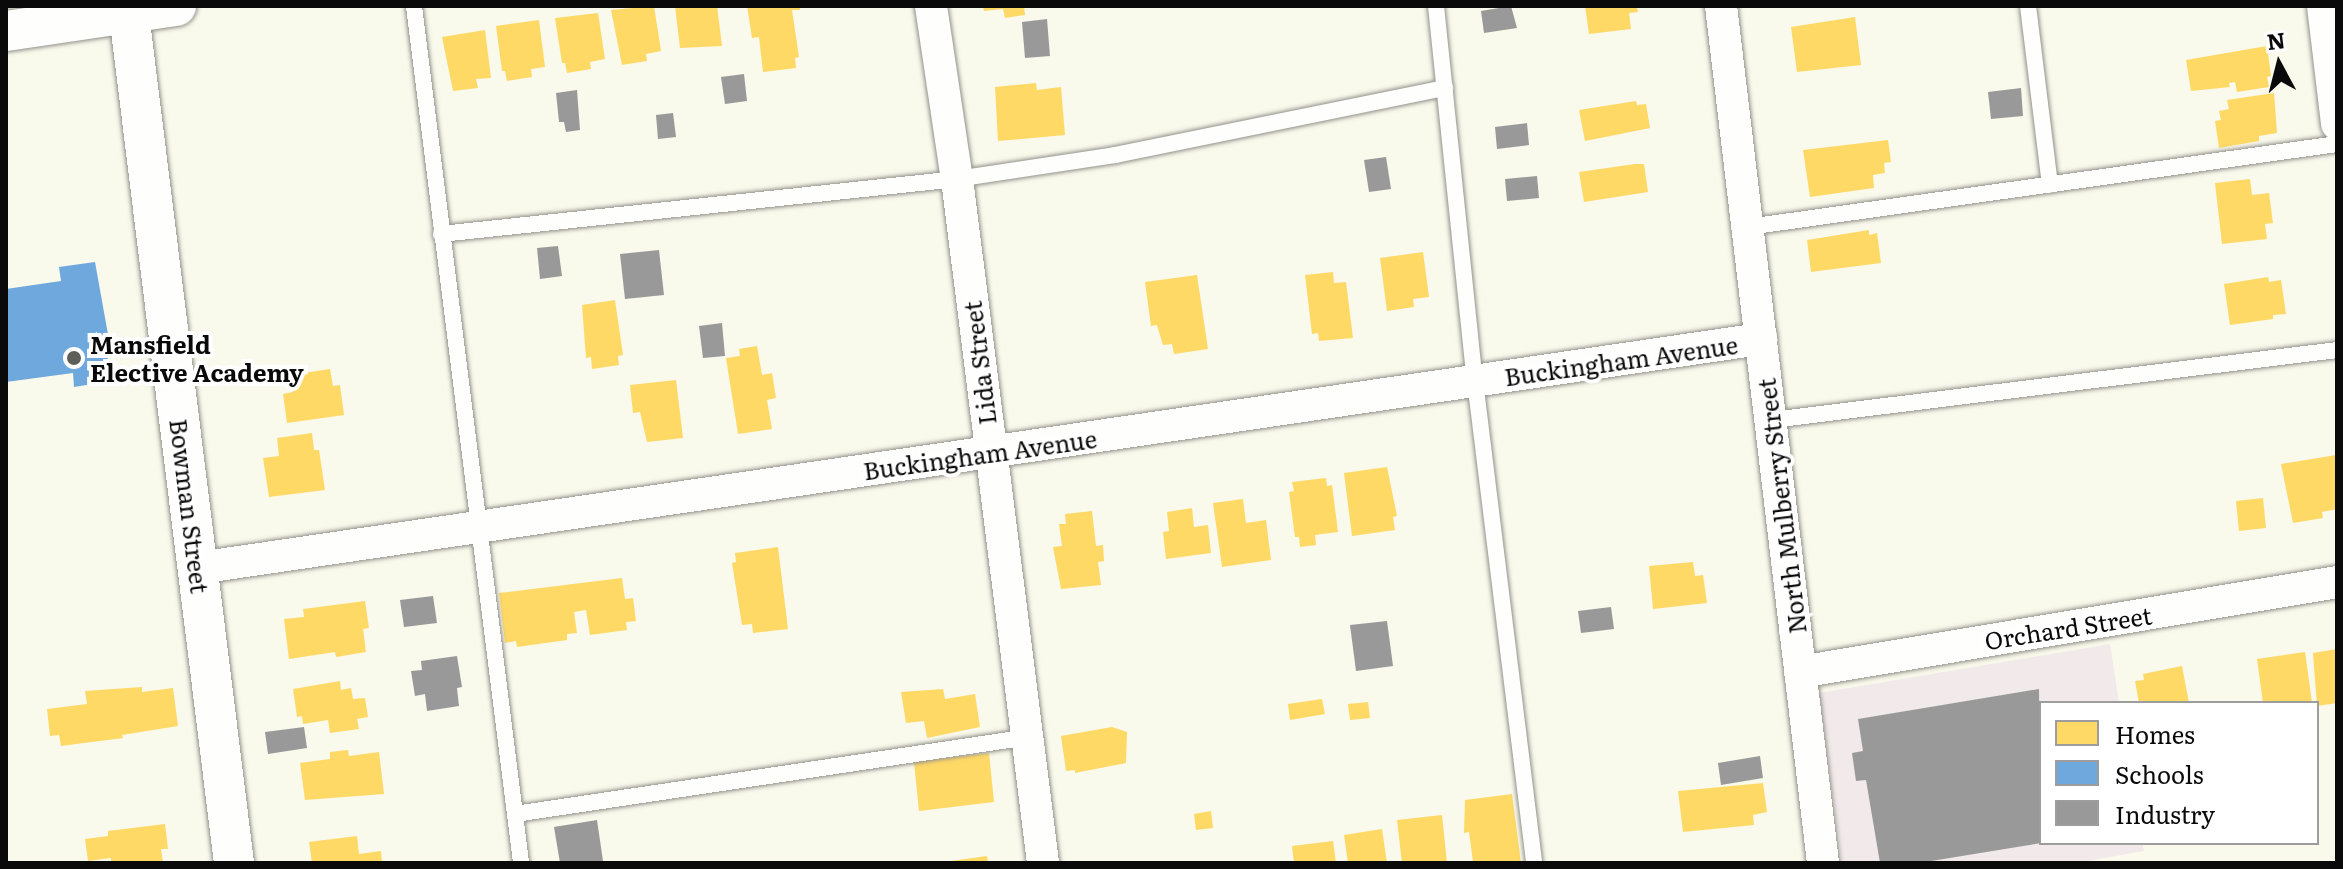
<!DOCTYPE html>
<html>
<head>
<meta charset="utf-8">
<style>
  body { margin:0 }
  #map { position:relative; width:2343px; height:869px; overflow:hidden; background:#f9f9ec; font-family:Literata,serif }
  div>[style] { position:absolute }
  .industrial>* { inset:0; background:#f1e9ea }
  .homes>* { inset:0; background:#ffd966 }
  .schools>* { inset:0; background:#6fa8dc }
  .industry>* { inset:0; background:#999 }
  .roads { filter:drop-shadow(0 0 2px #92928c) drop-shadow(0 0 2px #92928c) }
  .service>* { height:16px; margin:-8px; padding:0 8px; transform-origin:8px; border-radius:8px; background:#fefefc }
  .minor>* { height:32px; margin:-16px; padding:0 16px; transform-origin:16px; border-radius:16px; background:#fefefc }
  .tertiary>* { height:40px; margin:-20px; padding:0 20px; transform-origin:20px; border-radius:20px; background:#fefefc }
  .dots>* { width:22px; height:22px; translate:-50% -50%; box-sizing:border-box; border:4px solid #fff; border-radius:50% }
  span { translate:-50% -50%; white-space:nowrap; text-align:center; line-height:1.15; -webkit-text-stroke:8px #fff; paint-order:stroke }
  .poi-label { font-size:24px; color:#0a0a0a; font-weight:700 }
  .left { translate:0 -50%; text-align:left }
  .street-label { font-size:24px; color:#0a0a0a }
  .frame { position:absolute; inset:0; border:8px solid #0a0a0a; pointer-events:none }
  .legend { position:absolute; left:2039px; top:701px; width:280px; height:144px; box-sizing:border-box; background:#fff; border:2px solid #9d9d9d; margin:0; padding:10px 14px; list-style:none; font-size:24px; color:#0a0a0a }
  .legend li { display:flex; align-items:center; gap:16px; height:40px }
  .legend b { width:40px; border:2px solid #9d9d9d }
  .north { position:absolute; left:2239px; top:24px; width:80px; height:80px; -webkit-text-stroke:6px #fff; paint-order:stroke; rotate:353deg; font-size:22px; font-weight:700; line-height:32px; text-align:center; color:#0a0a0a }
  .north::after { content:''; display:block; margin:auto; width:28px; height:36px; background:#0a0a0a; clip-path:polygon(50% 0,100% 100%,50% 72%,0 100%) }
</style>
</head>
<body>
<div id="map">
  <div class="industrial">
    <i style="clip-path:polygon(2110px 644px,2119px 703px,2041px 703px,2041px 843px,2142px 843px,2144px 851px,2076px 863px,1842px 863px,1819px 693px)"></i>
  </div>
  <div class="homes">
    <i style="clip-path:polygon(654px 6px,661px 51px,646px 54px,647px 61px,622px 65px,611px 10px)"></i>
    <i style="clip-path:polygon(675px 6px,717px 6px,722px 46px,680px 48px)"></i>
    <i style="clip-path:polygon(747px 6px,800px 6px,800px 10px,792px 10px,799px 57px,795px 58px,796px 68px,763px 72px,759px 37px,752px 38px)"></i>
    <i style="clip-path:polygon(983px 6px,1024px 6px,1025px 15px,1005px 18px,1003px 9px,984px 11px)"></i>
    <i style="clip-path:polygon(1585px 6px,1637px 6px,1638px 12px,1629px 13px,1631px 29px,1589px 34px)"></i>
    <i style="clip-path:polygon(598px 13px,605px 59px,590px 62px,591px 69px,567px 73px,565px 63px,562px 63px,555px 18px)"></i>
    <i style="clip-path:polygon(1855px 17px,1861px 65px,1797px 72px,1791px 27px)"></i>
    <i style="clip-path:polygon(539px 20px,545px 67px,531px 69px,532px 77px,507px 81px,505px 71px,502px 71px,496px 26px)"></i>
    <i style="clip-path:polygon(485px 30px,491px 78px,476px 79px,478px 88px,453px 91px,442px 37px)"></i>
    <i style="clip-path:polygon(2267px 46px,2271px 76px,2267px 77px,2269px 87px,2237px 92px,2235px 82px,2229px 83px,2230px 87px,2191px 91px,2186px 60px)"></i>
    <i style="clip-path:polygon(1036px 83px,1037px 90px,1061px 87px,1065px 135px,998px 141px,995px 87px)"></i>
    <i style="clip-path:polygon(2274px 93px,2277px 133px,2259px 136px,2259px 141px,2219px 148px,2215px 121px,2221px 120px,2219px 111px,2229px 109px,2227px 100px)"></i>
    <i style="clip-path:polygon(1636px 101px,1637px 105px,1646px 104px,1650px 128px,1585px 141px,1579px 110px)"></i>
    <i style="clip-path:polygon(1888px 140px,1891px 162px,1884px 163px,1885px 173px,1873px 175px,1874px 188px,1810px 197px,1803px 150px)"></i>
    <i style="clip-path:polygon(1635px 164px,1644px 164px,1648px 192px,1584px 202px,1579px 172px)"></i>
    <i style="clip-path:polygon(2250px 179px,2252px 195px,2269px 193px,2273px 223px,2265px 224px,2267px 239px,2222px 244px,2215px 183px)"></i>
    <i style="clip-path:polygon(1869px 230px,1869px 235px,1877px 233px,1881px 263px,1811px 272px,1807px 240px)"></i>
    <i style="clip-path:polygon(1423px 252px,1429px 297px,1413px 299px,1414px 307px,1387px 311px,1380px 258px)"></i>
    <i style="clip-path:polygon(1333px 272px,1334px 283px,1346px 282px,1353px 338px,1319px 341px,1318px 333px,1312px 334px,1305px 275px)"></i>
    <i style="clip-path:polygon(1197px 275px,1208px 349px,1174px 354px,1172px 344px,1163px 345px,1157px 325px,1151px 326px,1145px 282px)"></i>
    <i style="clip-path:polygon(2268px 277px,2269px 282px,2281px 280px,2286px 314px,2273px 315px,2273px 319px,2230px 325px,2224px 284px)"></i>
    <i style="clip-path:polygon(615px 300px,623px 355px,618px 356px,619px 365px,592px 369px,591px 357px,586px 358px,582px 305px)"></i>
    <i style="clip-path:polygon(757px 346px,762px 375px,772px 373px,776px 398px,767px 400px,772px 429px,738px 434px,726px 358px,740px 356px,739px 349px)"></i>
    <i style="clip-path:polygon(330px 369px,333px 386px,340px 385px,344px 415px,287px 423px,283px 394px,293px 392px,290px 375px)"></i>
    <i style="clip-path:polygon(676px 380px,683px 438px,647px 442px,640px 412px,633px 413px,630px 385px)"></i>
    <i style="clip-path:polygon(312px 433px,314px 450px,319px 450px,325px 490px,269px 497px,263px 458px,279px 456px,277px 438px)"></i>
    <i style="clip-path:polygon(2336px 455px,2337px 509px,2322px 512px,2323px 518px,2293px 523px,2281px 464px)"></i>
    <i style="clip-path:polygon(1387px 467px,1397px 516px,1393px 517px,1395px 530px,1352px 536px,1344px 473px)"></i>
    <i style="clip-path:polygon(1326px 478px,1327px 486px,1332px 485px,1338px 532px,1315px 535px,1316px 545px,1300px 547px,1299px 537px,1295px 537px,1289px 492px,1294px 491px,1292px 482px)"></i>
    <i style="clip-path:polygon(2263px 498px,2266px 528px,2239px 531px,2236px 501px)"></i>
    <i style="clip-path:polygon(1243px 499px,1246px 523px,1266px 520px,1271px 560px,1222px 567px,1213px 503px)"></i>
    <i style="clip-path:polygon(1192px 508px,1194px 527px,1208px 525px,1211px 553px,1166px 559px,1163px 532px,1169px 531px,1167px 512px)"></i>
    <i style="clip-path:polygon(1092px 511px,1096px 546px,1103px 545px,1104px 561px,1098px 562px,1101px 585px,1061px 589px,1053px 547px,1062px 546px,1059px 524px,1066px 524px,1065px 514px)"></i>
    <i style="clip-path:polygon(778px 547px,788px 629px,753px 633px,752px 624px,742px 625px,732px 563px,736px 562px,735px 553px)"></i>
    <i style="clip-path:polygon(1693px 562px,1695px 576px,1703px 575px,1707px 603px,1653px 609px,1649px 566px)"></i>
    <i style="clip-path:polygon(622px 578px,625px 599px,633px 598px,636px 621px,626px 622px,627px 630px,590px 635px,586px 610px,574px 612px,577px 633px,567px 634px,567px 640px,517px 647px,516px 641px,505px 643px,499px 593px)"></i>
    <i style="clip-path:polygon(365px 601px,369px 628px,363px 629px,366px 652px,336px 657px,335px 652px,289px 659px,284px 619px,304px 617px,303px 609px)"></i>
    <i style="clip-path:polygon(2337px 649px,2337px 703px,2317px 706px,2313px 653px)"></i>
    <i style="clip-path:polygon(2305px 652px,2312px 703px,2263px 703px,2257px 659px)"></i>
    <i style="clip-path:polygon(2182px 666px,2189px 703px,2139px 703px,2135px 681px,2144px 680px,2143px 674px)"></i>
    <i style="clip-path:polygon(340px 681px,341px 690px,351px 688px,353px 699px,365px 698px,368px 717px,357px 719px,359px 729px,330px 733px,328px 720px,303px 724px,302px 716px,297px 717px,293px 689px)"></i>
    <i style="clip-path:polygon(142px 687px,142px 692px,173px 688px,178px 726px,122px 735px,123px 738px,61px 746px,59px 735px,50px 736px,47px 709px,87px 704px,85px 691px)"></i>
    <i style="clip-path:polygon(943px 689px,945px 699px,975px 694px,980px 727px,927px 738px,924px 721px,906px 723px,901px 692px)"></i>
    <i style="clip-path:polygon(1322px 699px,1325px 714px,1290px 720px,1288px 704px)"></i>
    <i style="clip-path:polygon(1368px 702px,1370px 718px,1350px 720px,1348px 704px)"></i>
    <i style="clip-path:polygon(1112px 727px,1127px 732px,1126px 763px,1075px 773px,1075px 770px,1066px 771px,1061px 736px)"></i>
    <i style="clip-path:polygon(348px 750px,349px 756px,379px 752px,384px 794px,305px 800px,300px 763px,330px 759px,330px 752px)"></i>
    <i style="clip-path:polygon(989px 753px,994px 802px,919px 811px,914px 762px)"></i>
    <i style="clip-path:polygon(1763px 783px,1767px 812px,1753px 815px,1754px 825px,1683px 832px,1678px 791px)"></i>
    <i style="clip-path:polygon(1512px 794px,1521px 863px,1473px 862px,1469px 832px,1464px 833px,1465px 800px)"></i>
    <i style="clip-path:polygon(1211px 811px,1213px 828px,1196px 830px,1194px 814px)"></i>
    <i style="clip-path:polygon(1442px 815px,1447px 863px,1402px 863px,1397px 820px)"></i>
    <i style="clip-path:polygon(165px 824px,168px 849px,161px 849px,163px 863px,111px 863px,111px 858px,88px 861px,85px 839px,108px 836px,108px 831px)"></i>
    <i style="clip-path:polygon(1382px 829px,1387px 863px,1348px 863px,1344px 835px)"></i>
    <i style="clip-path:polygon(357px 836px,359px 854px,381px 851px,382px 863px,312px 863px,309px 842px)"></i>
    <i style="clip-path:polygon(1333px 841px,1336px 863px,1294px 863px,1292px 846px)"></i>
    <i style="clip-path:polygon(987px 856px,988px 863px,951px 863px,951px 861px)"></i>
  </div>
  <div class="schools">
    <i style="clip-path:polygon(95px 262px,109px 340px,105px 340px,111px 381px,74px 387px,73px 373px,6px 382px,6px 289px,61px 281px,59px 267px)"></i>
  </div>
  <div class="industry">
    <i style="clip-path:polygon(1511px 6px,1517px 28px,1484px 33px,1481px 11px)"></i>
    <i style="clip-path:polygon(1047px 19px,1050px 56px,1025px 58px,1022px 22px)"></i>
    <i style="clip-path:polygon(744px 74px,747px 101px,725px 104px,721px 77px)"></i>
    <i style="clip-path:polygon(2021px 88px,2023px 116px,1991px 119px,1988px 92px)"></i>
    <i style="clip-path:polygon(577px 90px,580px 130px,566px 132px,564px 122px,559px 122px,556px 93px)"></i>
    <i style="clip-path:polygon(673px 113px,676px 137px,658px 139px,656px 115px)"></i>
    <i style="clip-path:polygon(1527px 123px,1529px 145px,1497px 149px,1495px 127px)"></i>
    <i style="clip-path:polygon(1386px 157px,1391px 189px,1369px 192px,1364px 160px)"></i>
    <i style="clip-path:polygon(1537px 176px,1539px 198px,1507px 201px,1505px 179px)"></i>
    <i style="clip-path:polygon(558px 246px,562px 276px,540px 279px,537px 248px)"></i>
    <i style="clip-path:polygon(659px 250px,664px 295px,625px 299px,620px 254px)"></i>
    <i style="clip-path:polygon(722px 323px,725px 356px,703px 358px,699px 326px)"></i>
    <i style="clip-path:polygon(433px 596px,437px 623px,404px 627px,400px 600px)"></i>
    <i style="clip-path:polygon(1611px 607px,1614px 629px,1581px 633px,1578px 611px)"></i>
    <i style="clip-path:polygon(1387px 621px,1393px 666px,1356px 671px,1350px 625px)"></i>
    <i style="clip-path:polygon(457px 656px,462px 687px,457px 688px,459px 706px,427px 711px,425px 694px,415px 696px,411px 671px,422px 670px,421px 661px)"></i>
    <i style="clip-path:polygon(2039px 689px,2041px 843px,1919px 863px,1880px 863px,1866px 780px,1856px 781px,1852px 753px,1863px 751px,1858px 719px)"></i>
    <i style="clip-path:polygon(304px 727px,307px 748px,268px 754px,265px 732px)"></i>
    <i style="clip-path:polygon(1760px 756px,1763px 778px,1721px 785px,1718px 763px)"></i>
    <i style="clip-path:polygon(597px 820px,603px 861px,560px 863px,554px 827px)"></i>
  </div>
  <div class="roads">
    <div class="service">
      <i style="left:414px;top:6px;width:864px;rotate:82.88deg"></i>
      <i style="left:1436px;top:6px;width:377px;rotate:84.1deg"></i>
      <i style="left:1475px;top:381px;width:486px;rotate:83deg"></i>
      <i style="left:2028px;top:6px;width:180px;rotate:83deg"></i>
      <i style="left:1748px;top:227px;width:595px;rotate:-8.02deg"></i>
      <i style="left:441px;top:234px;width:519px;rotate:-6.08deg"></i>
      <i style="left:957px;top:179px;width:160px;rotate:-8.6deg"></i>
      <i style="left:1115px;top:155px;width:337px;rotate:-11.5deg"></i>
      <i style="left:1772px;top:420px;width:569px;rotate:-7.06deg"></i>
      <i style="left:515px;top:814px;width:520px;rotate:-8.52deg"></i>
    </div>
    <div class="minor">
      <i style="left:931px;top:6px;width:175px;rotate:81.5deg"></i>
      <i style="left:957px;top:179px;width:689px;rotate:82.83deg"></i>
      <i style="left:1721px;top:6px;width:863px;rotate:83.21deg"></i>
      <i style="left:2323px;top:6px;width:119px;rotate:83.2deg"></i>
      <i style="left:198px;top:568px;width:1580px;rotate:-8.34deg"></i>
      <i style="left:1800px;top:672px;width:544px;rotate:-9.51deg"></i>
    </div>
    <div class="tertiary">
      <i style="left:128px;top:6px;width:864px;rotate:82.95deg"></i>
      <i style="left:6px;top:31px;width:172px;rotate:-8.4deg"></i>
    </div>
  </div>
  <div class="dots">
    <i style="left:74px;top:358px;background:#5e5e59"></i>
  </div>
  <div class="poi-label">
    <span class="left" style="left:90px;top:358px">Mansfield<br>Elective Academy</span>
  </div>
  <div class="street-label">
    <span style="left:1621px;top:360px;rotate:-8deg">Buckingham Avenue</span>
    <span style="left:979px;top:363px;rotate:-97deg">Lida Street</span>
    <span style="left:980px;top:454px;rotate:-8deg">Buckingham Avenue</span>
    <span style="left:190px;top:506px;rotate:83deg">Bowman Street</span>
    <span style="left:1781px;top:506px;rotate:-97deg">North Mulberry Street</span>
    <span style="left:2068px;top:627px;rotate:-9deg">Orchard Street</span>
  </div>
  <div class="frame"></div>
  <ul class="legend">
  <li><b style="height:22px;background:#ffd966"></b>Homes</li>
  <li><b style="height:22px;background:#6fa8dc"></b>Schools</li>
  <li><b style="height:22px;background:#999"></b>Industry</li>
  </ul>
  <div class="north">N</div>
</div>
</body>
</html>
